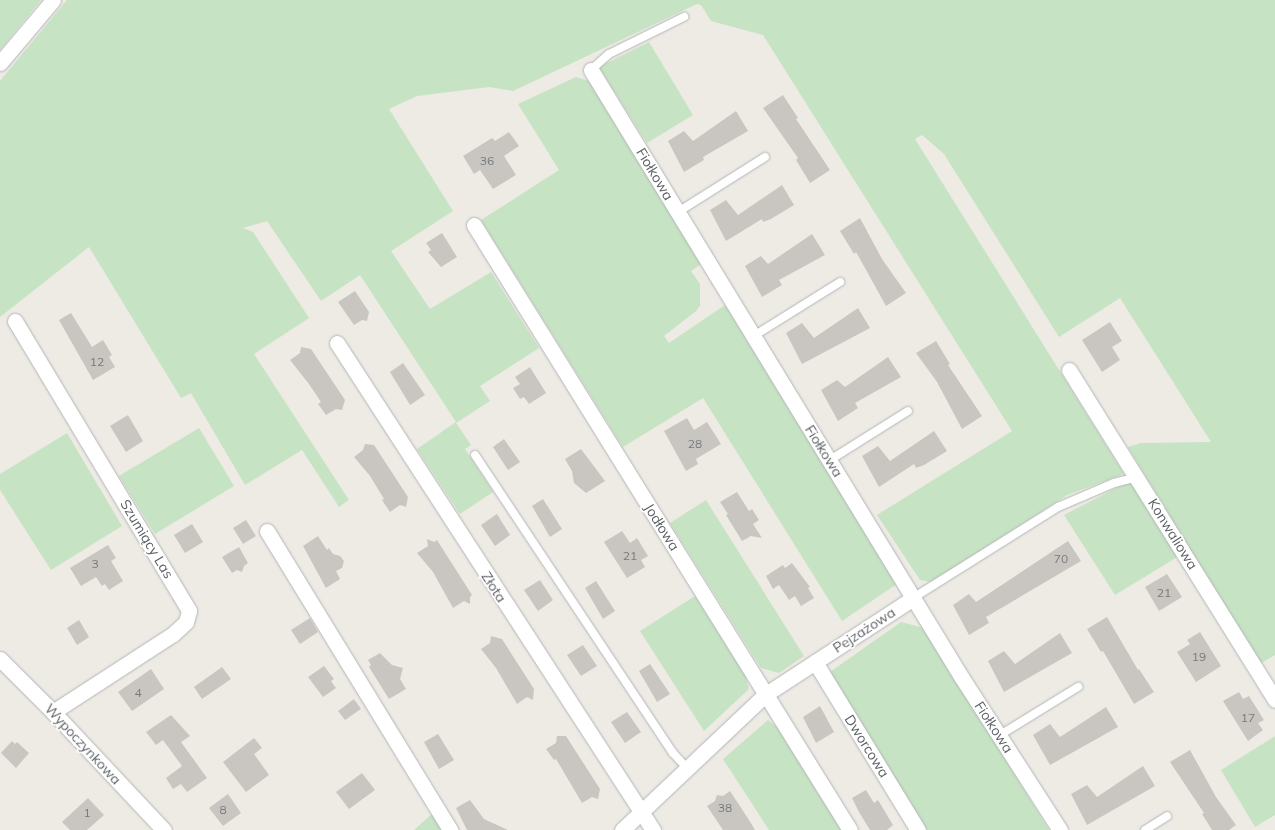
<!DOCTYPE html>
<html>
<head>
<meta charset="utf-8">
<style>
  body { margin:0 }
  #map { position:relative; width:1275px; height:830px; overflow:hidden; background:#eeebe5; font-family:Mulish,sans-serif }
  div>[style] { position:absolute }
  .green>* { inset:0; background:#c6e3c3 }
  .building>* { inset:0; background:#c9c6c2 }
  .roads { filter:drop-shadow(0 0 1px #b2b5b8) drop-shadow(0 0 1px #b2b5b8) }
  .lane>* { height:8px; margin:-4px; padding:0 4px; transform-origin:4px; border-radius:4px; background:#fff }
  .street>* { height:15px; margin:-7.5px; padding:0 7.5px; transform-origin:7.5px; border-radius:7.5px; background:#fff }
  span { translate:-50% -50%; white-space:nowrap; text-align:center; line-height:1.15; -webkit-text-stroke:3.5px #fff; paint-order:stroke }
  .number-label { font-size:12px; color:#777a7c }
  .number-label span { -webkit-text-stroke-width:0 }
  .street-label { font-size:14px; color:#5c6064 }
</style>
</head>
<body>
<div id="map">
  <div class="green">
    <i style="clip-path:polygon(0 0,41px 0,0 50px)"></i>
    <i style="clip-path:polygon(67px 0,1275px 0,1275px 655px,1260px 664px,1128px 447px,1141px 443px,1211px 442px,1120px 298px,1059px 337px,944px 154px,922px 135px,915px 139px,1124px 474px,1067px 495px,932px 582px,920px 580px,877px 515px,1012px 431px,763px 35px,711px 21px,701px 5px,697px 4px,513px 91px,489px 87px,417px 96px,389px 109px,453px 211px,391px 251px,430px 309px,491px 272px,539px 348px,480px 386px,490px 401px,456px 423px,471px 445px,465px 449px,493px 492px,460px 514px,417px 449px,456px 422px,360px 275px,321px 301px,267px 221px,243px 228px,253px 232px,309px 318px,254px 354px,349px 500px,339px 507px,302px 450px,245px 485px,191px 393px,181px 398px,89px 247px,0 317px,0 81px)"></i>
    <i style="clip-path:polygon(649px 42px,693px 115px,647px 143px,599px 67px)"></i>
    <i style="clip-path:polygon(576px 77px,589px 81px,701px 264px,691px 271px,700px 284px,700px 306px,696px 311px,664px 336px,669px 343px,725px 305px,897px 584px,842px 621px,703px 398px,623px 447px,481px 220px,559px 170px,518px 104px)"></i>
    <i style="clip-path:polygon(199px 428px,234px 486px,155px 534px,119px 476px)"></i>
    <i style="clip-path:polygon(67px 433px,122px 526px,51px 570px,0 490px,0 474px)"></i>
    <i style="clip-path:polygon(1128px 482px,1135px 486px,1179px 556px,1115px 595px,1064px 515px)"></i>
    <i style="clip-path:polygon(706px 500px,804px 656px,779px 673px,761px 668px,670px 523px)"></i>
    <i style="clip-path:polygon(695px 596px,745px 675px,749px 689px,704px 731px,640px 631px)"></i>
    <i style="clip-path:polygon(901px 622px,924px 628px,1049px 830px,926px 830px,830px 672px)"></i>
    <i style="clip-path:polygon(768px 720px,777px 727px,843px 830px,769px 830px,723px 759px)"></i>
    <i style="clip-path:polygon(1275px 736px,1275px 815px,1255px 827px,1221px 770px)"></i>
    <i style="clip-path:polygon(433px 813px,443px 830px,414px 830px)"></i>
  </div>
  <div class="building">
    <i style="clip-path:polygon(783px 95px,798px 118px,796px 119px,830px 170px,810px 183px,796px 160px,798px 158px,763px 108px)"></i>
    <i style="clip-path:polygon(736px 111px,748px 131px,703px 157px,704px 160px,684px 172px,668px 141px,684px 131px,693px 141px)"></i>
    <i style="clip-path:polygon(509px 132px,519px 146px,504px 156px,516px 175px,493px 189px,480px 170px,474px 174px,463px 156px,492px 138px,495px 141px)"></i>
    <i style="clip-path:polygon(782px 185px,794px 205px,771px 219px,763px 222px,762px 219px,726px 241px,710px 210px,726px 200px,738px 215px)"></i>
    <i style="clip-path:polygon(860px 218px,882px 259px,906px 293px,886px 306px,860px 259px,856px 252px,854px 254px,840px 231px)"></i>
    <i style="clip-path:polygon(442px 233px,457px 257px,441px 267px,428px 252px,431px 250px,426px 243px)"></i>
    <i style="clip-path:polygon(812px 234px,825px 255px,779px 280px,782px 285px,762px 297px,745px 266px,761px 256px,768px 264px)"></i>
    <i style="clip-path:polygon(355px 291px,369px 312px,367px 321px,362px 320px,354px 325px,338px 302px)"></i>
    <i style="clip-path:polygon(858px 308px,870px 328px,802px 364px,786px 333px,802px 323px,814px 338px)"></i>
    <i style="clip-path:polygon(71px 313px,92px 347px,103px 340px,112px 355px,109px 357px,115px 367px,93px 380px,59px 320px)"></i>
    <i style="clip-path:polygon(1110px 322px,1122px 341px,1112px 347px,1120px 360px,1102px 372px,1082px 340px)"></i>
    <i style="clip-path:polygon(936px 341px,950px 364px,948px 365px,982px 416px,962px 429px,937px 382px,916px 353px)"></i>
    <i style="clip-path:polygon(301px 347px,311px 349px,345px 400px,342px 410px,336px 409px,326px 415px,318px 404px,321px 402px,309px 384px,290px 360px,300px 353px)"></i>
    <i style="clip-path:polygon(888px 357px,901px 377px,855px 403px,858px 408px,838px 421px,821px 390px,837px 380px,845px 387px)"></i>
    <i style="clip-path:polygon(403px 363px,425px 395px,410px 405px,390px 372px)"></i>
    <i style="clip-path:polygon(530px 367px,546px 393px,529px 404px,524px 397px,520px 399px,513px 388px,520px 384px,515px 377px)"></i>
    <i style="clip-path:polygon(128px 415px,143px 441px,126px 452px,110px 426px)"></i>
    <i style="clip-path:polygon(687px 418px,694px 430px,707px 422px,721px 444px,696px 459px,698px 464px,686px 471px,664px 431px)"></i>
    <i style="clip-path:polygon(934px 431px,947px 451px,924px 465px,916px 468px,914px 464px,879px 487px,862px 456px,878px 446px,890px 461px)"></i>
    <i style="clip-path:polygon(504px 439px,520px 462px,508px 470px,493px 447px)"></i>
    <i style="clip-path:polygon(365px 444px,374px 445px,408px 497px,406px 507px,400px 505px,390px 512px,382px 500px,384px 499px,370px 476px,354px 457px,363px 450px)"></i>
    <i style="clip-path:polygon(581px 449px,605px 481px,586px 493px,574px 483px,572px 471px,565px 459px)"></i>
    <i style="clip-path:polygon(737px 492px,749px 511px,752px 509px,759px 520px,753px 524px,762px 538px,751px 536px,742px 541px,726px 515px,728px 514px,720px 502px)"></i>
    <i style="clip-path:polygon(543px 499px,562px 529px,550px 537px,532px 506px)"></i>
    <i style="clip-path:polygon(497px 514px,510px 535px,495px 546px,481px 525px)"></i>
    <i style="clip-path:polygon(246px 520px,256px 536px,243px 544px,233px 528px)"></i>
    <i style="clip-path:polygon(192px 524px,203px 542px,185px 553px,174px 535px)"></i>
    <i style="clip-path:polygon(622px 531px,630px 543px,637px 538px,648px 556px,641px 560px,645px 567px,627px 578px,604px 542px)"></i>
    <i style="clip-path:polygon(318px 536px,327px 550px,329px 548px,333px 554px,340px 556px,344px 561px,342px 568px,336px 571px,340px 579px,326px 588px,303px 546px)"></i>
    <i style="clip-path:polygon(427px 539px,434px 542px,437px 540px,472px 595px,470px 597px,470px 604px,464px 601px,453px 608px,433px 572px,417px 553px,428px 546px)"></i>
    <i style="clip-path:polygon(1068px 541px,1081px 561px,986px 617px,989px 623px,969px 635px,953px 605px,969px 594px,976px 602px)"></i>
    <i style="clip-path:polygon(108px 545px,116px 558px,111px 561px,123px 581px,109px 590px,105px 584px,102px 586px,96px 577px,81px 586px,70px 568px)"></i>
    <i style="clip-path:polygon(239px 547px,248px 563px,244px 566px,242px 572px,237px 570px,232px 573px,222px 557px)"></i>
    <i style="clip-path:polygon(792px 563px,810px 587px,808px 588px,814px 598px,801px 606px,795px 596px,789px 600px,779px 585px,773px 589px,766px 576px,783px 565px,785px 568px)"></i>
    <i style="clip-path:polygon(1167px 574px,1182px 597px,1159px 611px,1145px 587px)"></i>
    <i style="clip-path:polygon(540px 580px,553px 600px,538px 611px,524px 590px)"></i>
    <i style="clip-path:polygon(596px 581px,615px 611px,603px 619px,585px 588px)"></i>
    <i style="clip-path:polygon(1107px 617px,1138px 670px,1139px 669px,1154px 692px,1134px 704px,1103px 651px,1101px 652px,1087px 629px)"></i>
    <i style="clip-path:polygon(310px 618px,318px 632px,300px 644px,291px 630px)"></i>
    <i style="clip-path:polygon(79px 620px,89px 637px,77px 645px,67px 628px)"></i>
    <i style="clip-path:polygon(1200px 632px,1221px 666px,1196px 682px,1177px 652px,1190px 644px,1187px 640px)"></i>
    <i style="clip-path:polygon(1060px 633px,1072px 653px,1004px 692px,988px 661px,1004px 651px,1015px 664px)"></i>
    <i style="clip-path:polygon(491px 636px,502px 639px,534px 689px,533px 700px,527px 697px,517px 704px,496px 668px,481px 649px,490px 643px)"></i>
    <i style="clip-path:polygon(583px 645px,597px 666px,581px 676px,567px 655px)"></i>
    <i style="clip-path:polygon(380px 653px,392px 665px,403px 668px,400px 679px,406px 689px,389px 699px,369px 667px,371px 665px,368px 660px)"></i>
    <i style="clip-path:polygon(650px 664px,670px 694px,657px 702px,639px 671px)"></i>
    <i style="clip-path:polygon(324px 666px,334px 679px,331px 681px,336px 688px,323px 697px,308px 677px)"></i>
    <i style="clip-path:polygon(222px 667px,231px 679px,202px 699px,194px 687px)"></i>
    <i style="clip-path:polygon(151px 669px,164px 689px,132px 711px,118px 692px)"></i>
    <i style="clip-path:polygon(1239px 692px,1243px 699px,1249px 696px,1264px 720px,1258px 723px,1263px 730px,1248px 741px,1223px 701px)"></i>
    <i style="clip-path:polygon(354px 699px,361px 709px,345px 720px,338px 711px)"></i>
    <i style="clip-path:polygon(820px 706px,834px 732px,816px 743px,803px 717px)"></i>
    <i style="clip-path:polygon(1106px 707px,1118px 727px,1050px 765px,1033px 735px,1050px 724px,1060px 737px)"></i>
    <i style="clip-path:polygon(627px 712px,641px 732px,625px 743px,611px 722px)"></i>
    <i style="clip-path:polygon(171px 715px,190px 736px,181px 742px,207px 778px,187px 792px,181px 784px,173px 789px,166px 778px,182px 766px,163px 740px,156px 745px,146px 732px)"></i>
    <i style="clip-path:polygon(438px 734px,454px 760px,439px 769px,424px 742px)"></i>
    <i style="clip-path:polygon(557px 736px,566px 736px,600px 789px,598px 799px,592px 797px,582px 803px,556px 759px,554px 760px,546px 749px,556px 743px)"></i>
    <i style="clip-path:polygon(254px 738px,262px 748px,254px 754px,269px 775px,246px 792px,223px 762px)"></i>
    <i style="clip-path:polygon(12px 741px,15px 744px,17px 742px,29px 753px,16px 768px,1px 753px)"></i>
    <i style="clip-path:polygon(1190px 750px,1216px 797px,1236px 825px,1229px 830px,1212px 830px,1202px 814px,1204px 813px,1170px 762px)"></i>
    <i style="clip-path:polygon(1143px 766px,1155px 786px,1087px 825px,1071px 794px,1087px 785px,1097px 797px)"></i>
    <i style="clip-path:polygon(362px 773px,375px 790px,349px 809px,336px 792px)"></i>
    <i style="clip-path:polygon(866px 790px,874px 803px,878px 800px,893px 825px,887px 830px,870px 830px,859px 812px,852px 798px)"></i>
    <i style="clip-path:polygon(730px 791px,749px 820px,755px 830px,723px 830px,707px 806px,715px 801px,717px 795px,723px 796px)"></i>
    <i style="clip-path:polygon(228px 794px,241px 813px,223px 826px,209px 808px)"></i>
    <i style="clip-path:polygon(88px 798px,104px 815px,87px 830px,70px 830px,62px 822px)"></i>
    <i style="clip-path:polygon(470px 800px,484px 819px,508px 830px,467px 830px,456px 808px)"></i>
  </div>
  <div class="roads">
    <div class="lane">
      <i style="left:591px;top:70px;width:24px;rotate:-42deg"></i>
      <i style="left:609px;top:54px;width:84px;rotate:-26.3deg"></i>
      <i style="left:678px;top:212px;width:103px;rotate:-32.3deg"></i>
      <i style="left:752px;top:337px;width:104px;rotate:-32deg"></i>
      <i style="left:475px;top:455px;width:358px;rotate:56.4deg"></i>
      <i style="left:673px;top:753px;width:21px;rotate:47deg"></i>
      <i style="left:830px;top:460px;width:92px;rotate:-32.1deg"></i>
      <i style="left:913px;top:598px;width:171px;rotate:-32.1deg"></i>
      <i style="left:1058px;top:507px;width:61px;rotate:-23.2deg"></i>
      <i style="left:1114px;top:483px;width:25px;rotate:-14deg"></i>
      <i style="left:1000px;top:735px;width:92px;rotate:-31.6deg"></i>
      <i style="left:1145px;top:830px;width:26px;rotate:-32deg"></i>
    </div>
    <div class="street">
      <i style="left:0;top:63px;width:82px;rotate:-49.9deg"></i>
      <i style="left:591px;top:70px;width:712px;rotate:58.61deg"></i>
      <i style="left:962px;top:678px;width:181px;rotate:57.2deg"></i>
      <i style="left:474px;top:225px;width:712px;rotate:58.14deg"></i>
      <i style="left:15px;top:321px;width:338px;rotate:59deg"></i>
      <i style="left:189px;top:611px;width:11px;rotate:105deg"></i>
      <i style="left:186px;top:622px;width:18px;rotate:137deg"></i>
      <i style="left:173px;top:634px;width:143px;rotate:147deg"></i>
      <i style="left:337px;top:343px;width:581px;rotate:57.02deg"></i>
      <i style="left:1069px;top:370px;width:389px;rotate:58deg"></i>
      <i style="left:267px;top:531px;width:351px;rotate:58.5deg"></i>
      <i style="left:0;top:659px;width:75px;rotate:45deg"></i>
      <i style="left:53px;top:712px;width:162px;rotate:46.8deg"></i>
      <i style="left:815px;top:662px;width:197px;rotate:58.5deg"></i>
      <i style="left:622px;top:830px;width:198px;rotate:-43.4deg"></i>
      <i style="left:766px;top:694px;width:176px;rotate:-33.1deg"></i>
    </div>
  </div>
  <div class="number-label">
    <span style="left:487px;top:161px">36</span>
    <span style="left:97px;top:362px">12</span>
    <span style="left:695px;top:444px">28</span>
    <span style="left:630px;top:556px">21</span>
    <span style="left:1061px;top:559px">70</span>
    <span style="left:95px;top:564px">3</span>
    <span style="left:1164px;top:593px">21</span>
    <span style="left:1199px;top:657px">19</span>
    <span style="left:138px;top:693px">4</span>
    <span style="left:1248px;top:718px">17</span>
    <span style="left:725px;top:808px">38</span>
    <span style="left:223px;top:810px">8</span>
    <span style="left:87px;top:813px">1</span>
  </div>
  <div class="street-label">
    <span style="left:655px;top:174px;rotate:59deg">Fiołkowa</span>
    <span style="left:824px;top:451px;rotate:58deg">Fiołkowa</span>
    <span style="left:662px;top:527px;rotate:58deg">Jodłowa</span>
    <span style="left:1173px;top:534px;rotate:58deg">Konwaliowa</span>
    <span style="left:147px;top:539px;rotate:59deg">Szumiący Las</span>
    <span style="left:494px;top:587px;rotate:57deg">Złota</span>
    <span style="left:864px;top:630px;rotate:-33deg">Pejzażowa</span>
    <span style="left:994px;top:727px;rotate:57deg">Fiołkowa</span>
    <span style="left:83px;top:744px;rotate:47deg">Wypoczynkowa</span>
    <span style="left:867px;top:746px;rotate:58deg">Dworcowa</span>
  </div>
</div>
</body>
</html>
